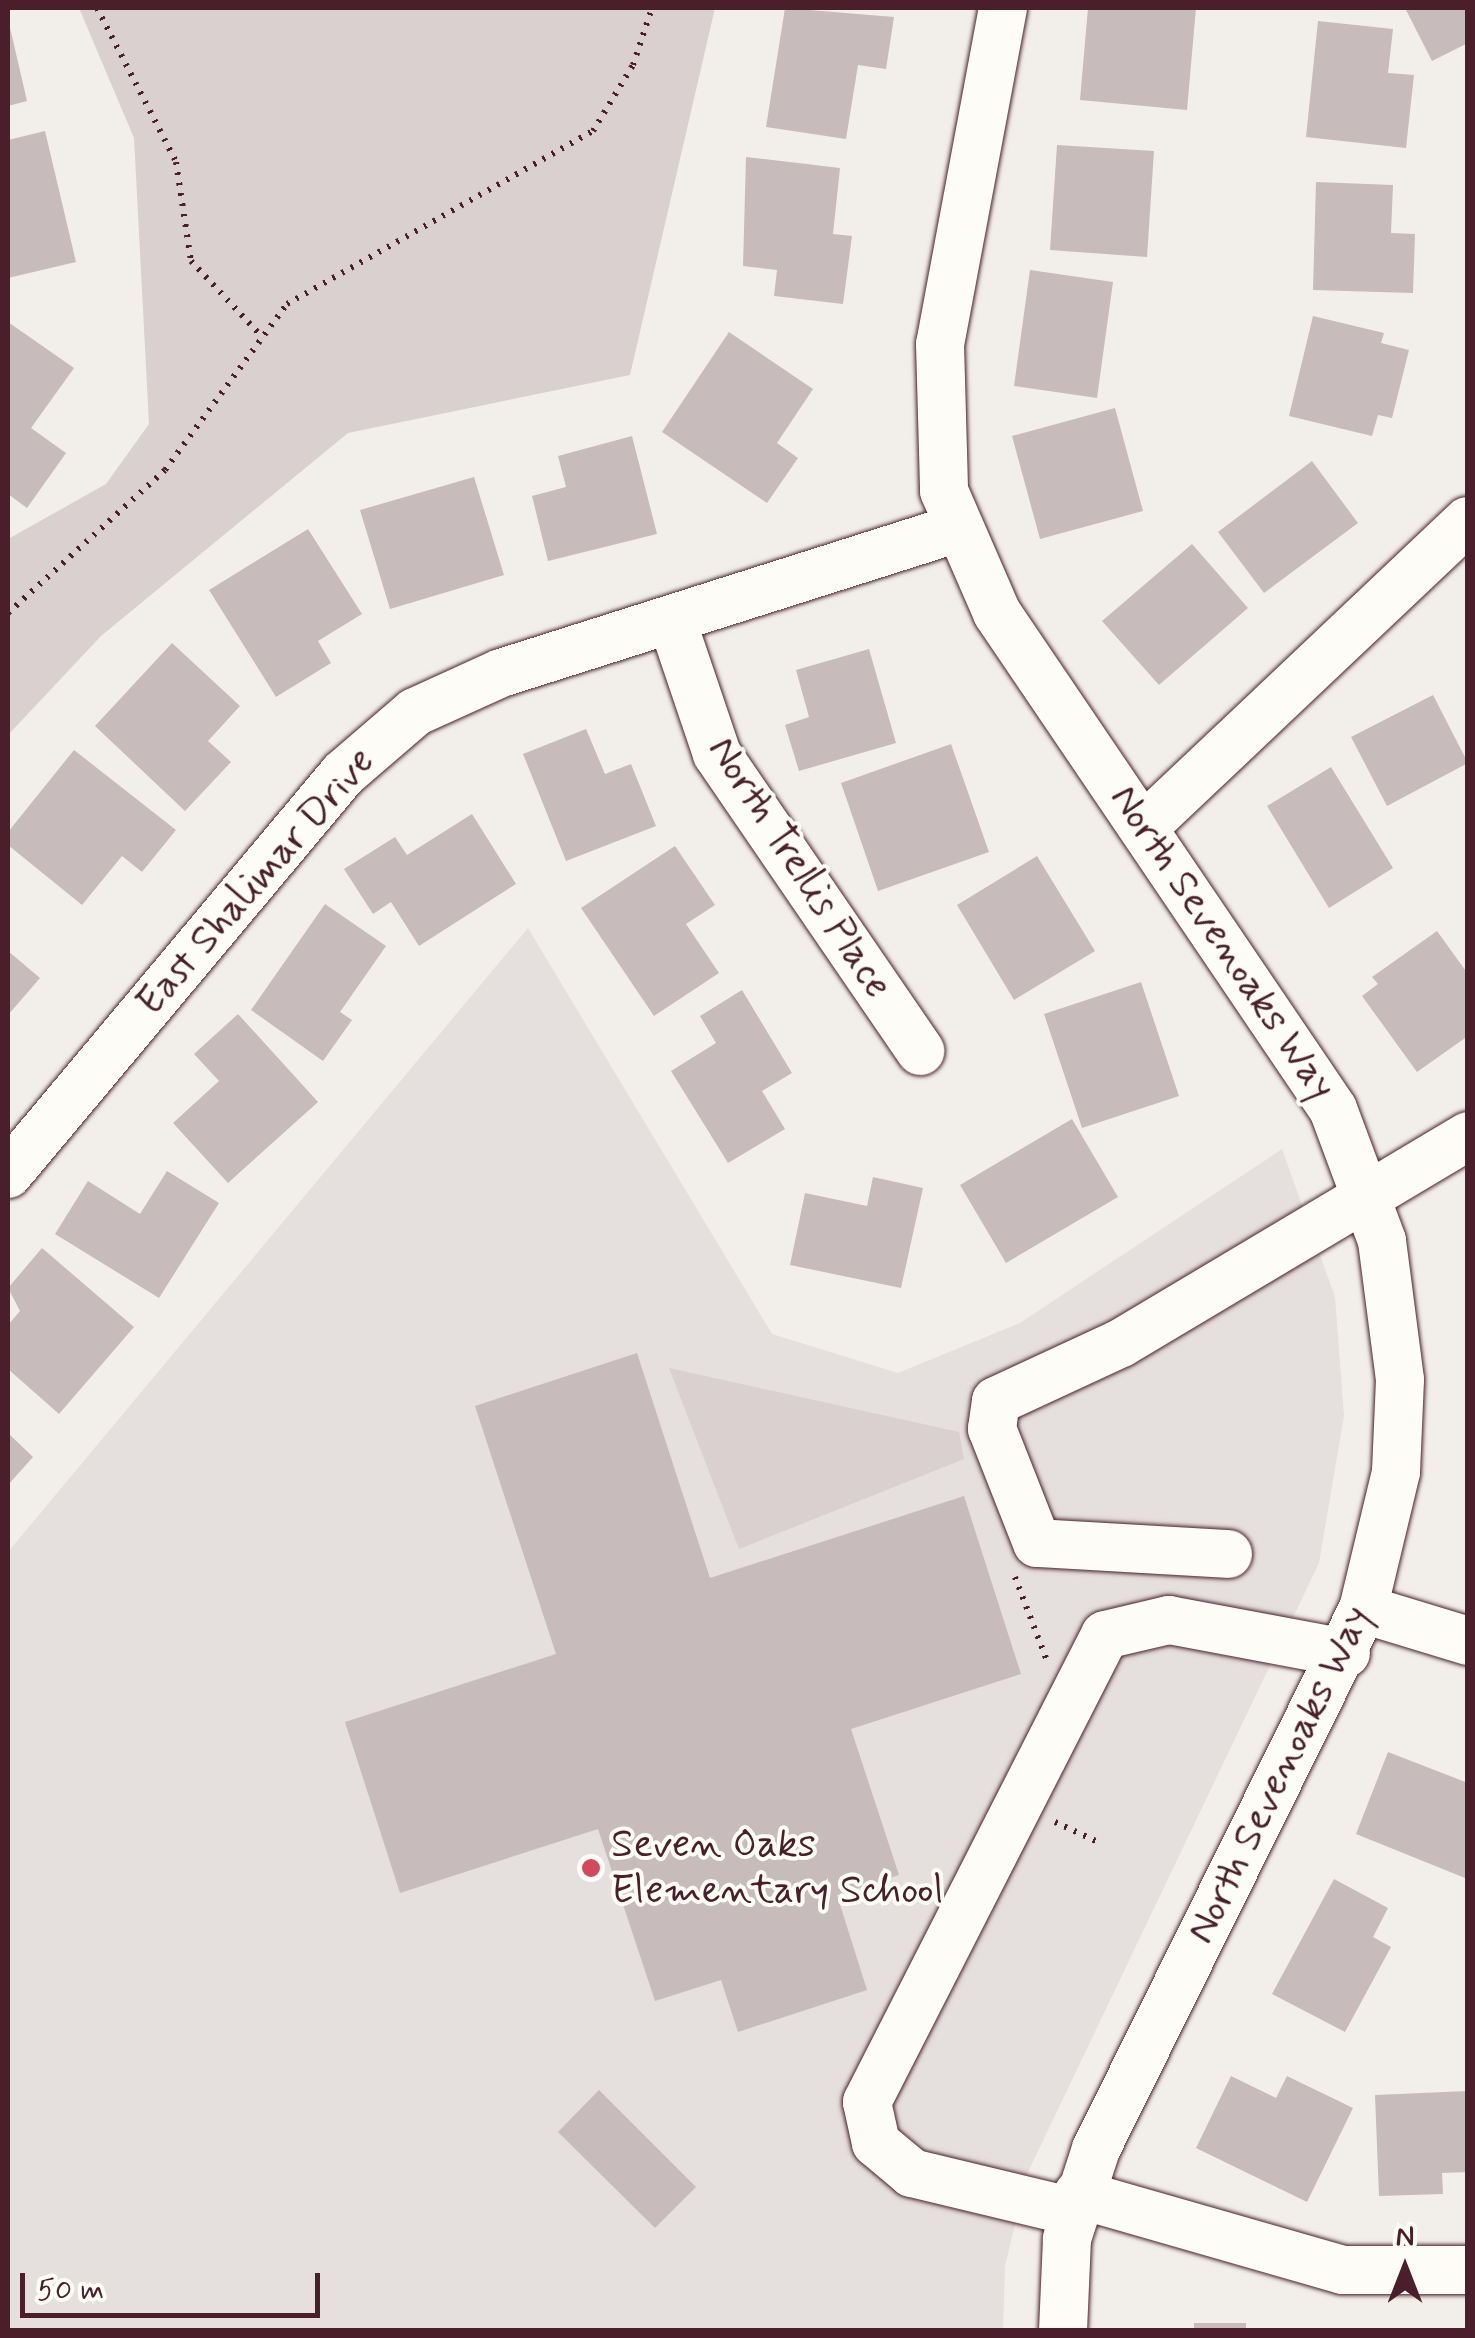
<!DOCTYPE html>
<html>
<head>
<meta charset="utf-8">
<style>
  body { margin:0 }
  #map { position:relative; width:1475px; height:2338px; overflow:hidden; background:#f2efeb; font-family:Mynerve,sans-serif }
  div>[style] { position:absolute }
  .built>* { inset:0; background:#e5dfdd }
  .green>* { inset:0; background:#d9d0cf }
  .building>* { inset:0; background:#c8bbbb }
  .path>* { height:6px; margin-top:-3px; transform-origin:0; background:repeating-linear-gradient(90deg,#4a1f2b 0 2.5px,transparent 0 10.5px) }
  .roads { filter:drop-shadow(0 0 2px #4a1f2b) drop-shadow(0 0 2px #4a1f2b) }
  .minor>* { height:48px; margin:-24px; padding:0 24px; transform-origin:24px; border-radius:24px; background:#fdfcf7 }
  .dots>* { width:28px; height:28px; translate:-50% -50%; box-sizing:border-box; border:5px solid #fdfcf7; border-radius:50% }
  span { translate:-50% -50%; white-space:nowrap; text-align:center; line-height:1.15; -webkit-text-stroke:8px #fdfcf7; paint-order:stroke }
  .street-label { font-size:40px; color:#4a1f2b }
  .poi-label { font-size:40px; color:#4a1f2b }
  .left { translate:0 -50%; text-align:left }
  .frame { position:absolute; inset:0; border:10px solid #4a1f2b; pointer-events:none }
  .north { position:absolute; left:1355px; top:2218px; width:100px; height:100px; -webkit-text-stroke:8px #fdfcf7; paint-order:stroke; rotate:0deg; font-size:28px; font-weight:700; line-height:40px; text-align:center; color:#4a1f2b }
  .north::after { content:''; display:block; margin:auto; width:35px; height:45px; background:#4a1f2b; clip-path:polygon(50% 0,100% 100%,50% 72%,0 100%) }
  .scale { position:absolute; left:20px; top:2273px; width:300px; height:45px; box-sizing:border-box; border:5px solid #4a1f2b; border-top:0; padding-left:12px; font-size:30px; line-height:35px; white-space:nowrap; color:#4a1f2b; -webkit-text-stroke:8px #fdfcf7; paint-order:stroke }
</style>
</head>
<body>
<div id="map">
  <div class="built">
    <i style="clip-path:polygon(528px 928px,772px 1334px,898px 1373px,1020px 1323px,1282px 1149px,1335px 1297px,1344px 1416px,1319px 1563px,1028px 2172px,1005px 2266px,1003px 2330px,8px 2330px,8px 1552px)"></i>
  </div>
  <div class="green">
    <i style="clip-path:polygon(79px 8px,715px 8px,630px 375px,348px 433px,101px 636px,8px 735px,8px 539px,106px 484px,149px 424px,134px 138px)"></i>
    <i style="clip-path:polygon(669px 1368px,959px 1432px,964px 1459px,739px 1549px)"></i>
  </div>
  <div class="building">
    <i style="clip-path:polygon(785px 8px,894px 17px,886px 69px,858px 65px,846px 139px,766px 127px)"></i>
    <i style="clip-path:polygon(1088px 8px,1196px 8px,1187px 110px,1080px 100px)"></i>
    <i style="clip-path:polygon(1405px 8px,1468px 8px,1468px 43px,1432px 61px)"></i>
    <i style="clip-path:polygon(8px 19px,27px 101px,8px 106px)"></i>
    <i style="clip-path:polygon(1318px 21px,1393px 29px,1388px 73px,1414px 75px,1406px 148px,1306px 137px)"></i>
    <i style="clip-path:polygon(45px 131px,76px 262px,8px 278px,8px 140px)"></i>
    <i style="clip-path:polygon(1057px 145px,1154px 151px,1147px 257px,1050px 250px)"></i>
    <i style="clip-path:polygon(746px 157px,840px 168px,833px 234px,852px 236px,843px 304px,774px 296px,777px 270px,743px 266px)"></i>
    <i style="clip-path:polygon(1316px 182px,1393px 185px,1391px 233px,1415px 234px,1413px 293px,1313px 290px)"></i>
    <i style="clip-path:polygon(1030px 270px,1113px 282px,1097px 398px,1014px 386px)"></i>
    <i style="clip-path:polygon(1313px 316px,1384px 333px,1381px 343px,1409px 350px,1392px 418px,1378px 415px,1372px 436px,1289px 416px)"></i>
    <i style="clip-path:polygon(8px 322px,74px 368px,31px 428px,66px 453px,27px 508px,8px 494px)"></i>
    <i style="clip-path:polygon(729px 332px,813px 389px,777px 443px,798px 458px,767px 503px,662px 432px)"></i>
    <i style="clip-path:polygon(1115px 408px,1143px 511px,1040px 539px,1012px 436px)"></i>
    <i style="clip-path:polygon(632px 436px,657px 534px,548px 561px,532px 496px,566px 487px,558px 456px)"></i>
    <i style="clip-path:polygon(1312px 461px,1358px 523px,1264px 593px,1218px 532px)"></i>
    <i style="clip-path:polygon(474px 477px,504px 575px,390px 609px,360px 510px)"></i>
    <i style="clip-path:polygon(308px 529px,362px 614px,318px 641px,331px 663px,276px 697px,209px 590px)"></i>
    <i style="clip-path:polygon(1192px 544px,1248px 608px,1159px 685px,1102px 621px)"></i>
    <i style="clip-path:polygon(172px 643px,240px 706px,208px 741px,231px 762px,185px 811px,95px 726px)"></i>
    <i style="clip-path:polygon(869px 649px,896px 743px,799px 771px,785px 725px,809px 717px,796px 670px)"></i>
    <i style="clip-path:polygon(1433px 695px,1468px 763px,1387px 806px,1351px 737px)"></i>
    <i style="clip-path:polygon(586px 729px,605px 774px,631px 764px,656px 826px,566px 861px,523px 754px)"></i>
    <i style="clip-path:polygon(951px 744px,989px 852px,878px 891px,841px 783px)"></i>
    <i style="clip-path:polygon(74px 750px,176px 830px,142px 872px,122px 856px,82px 905px,8px 845px,8px 832px)"></i>
    <i style="clip-path:polygon(1331px 767px,1393px 868px,1329px 908px,1267px 806px)"></i>
    <i style="clip-path:polygon(472px 814px,516px 884px,419px 946px,391px 902px,373px 914px,344px 869px,395px 837px,407px 855px)"></i>
    <i style="clip-path:polygon(675px 846px,715px 905px,686px 924px,719px 973px,654px 1016px,581px 908px)"></i>
    <i style="clip-path:polygon(1037px 856px,1095px 951px,1014px 1000px,957px 905px)"></i>
    <i style="clip-path:polygon(325px 904px,386px 946px,340px 1012px,352px 1020px,323px 1061px,251px 1010px)"></i>
    <i style="clip-path:polygon(1437px 931px,1468px 974px,1468px 1036px,1417px 1072px,1362px 996px,1378px 984px,1372px 977px)"></i>
    <i style="clip-path:polygon(8px 951px,40px 978px,8px 1015px)"></i>
    <i style="clip-path:polygon(1141px 982px,1179px 1096px,1082px 1128px,1044px 1014px)"></i>
    <i style="clip-path:polygon(742px 990px,792px 1073px,762px 1091px,785px 1129px,728px 1163px,671px 1071px,716px 1043px,700px 1016px)"></i>
    <i style="clip-path:polygon(238px 1014px,318px 1102px,228px 1183px,173px 1123px,219px 1081px,194px 1054px)"></i>
    <i style="clip-path:polygon(1072px 1119px,1118px 1197px,1006px 1263px,960px 1185px)"></i>
    <i style="clip-path:polygon(167px 1171px,219px 1203px,159px 1298px,55px 1234px,88px 1181px,140px 1214px)"></i>
    <i style="clip-path:polygon(873px 1177px,923px 1188px,901px 1288px,790px 1265px,805px 1193px,867px 1206px)"></i>
    <i style="clip-path:polygon(42px 1248px,134px 1327px,59px 1414px,8px 1369px,8px 1325px,20px 1311px,8px 1288px)"></i>
    <i style="clip-path:polygon(637px 1353px,710px 1578px,964px 1496px,1021px 1674px,851px 1729px,899px 1875px,837px 1895px,867px 1990px,738px 2032px,721px 1980px,655px 2001px,598px 1829px,400px 1893px,345px 1722px,556px 1654px,475px 1406px)"></i>
    <i style="clip-path:polygon(8px 1433px,33px 1457px,8px 1485px)"></i>
    <i style="clip-path:polygon(1388px 1752px,1468px 1783px,1465px 1878px,1356px 1834px)"></i>
    <i style="clip-path:polygon(1334px 1879px,1388px 1908px,1373px 1937px,1391px 1947px,1345px 2032px,1272px 1994px)"></i>
    <i style="clip-path:polygon(1231px 2076px,1276px 2098px,1287px 2076px,1353px 2108px,1307px 2202px,1196px 2148px)"></i>
    <i style="clip-path:polygon(599px 2090px,696px 2187px,655px 2228px,558px 2132px)"></i>
    <i style="clip-path:polygon(1468px 2091px,1468px 2172px,1442px 2173px,1443px 2194px,1379px 2196px,1375px 2095px)"></i>
    <i style="clip-path:polygon(1194px 2323px,1246px 2323px,1246px 2330px,1194px 2330px)"></i>
  </div>
  <div class="path">
    <i style="left:97px;top:8px;width:173px;rotate:62.8deg"></i>
    <i style="left:176px;top:162px;width:100px;rotate:81.4deg"></i>
    <i style="left:191px;top:261px;width:105px;rotate:46.9deg"></i>
    <i style="left:8px;top:613px;width:212px;rotate:-42.3deg"></i>
    <i style="left:165px;top:470px;width:206px;rotate:-53.7deg"></i>
    <i style="left:287px;top:304px;width:352px;rotate:-29.5deg"></i>
    <i style="left:593px;top:131px;width:77px;rotate:-58.8deg"></i>
    <i style="left:633px;top:65px;width:60px;rotate:-71.6deg"></i>
    <i style="left:1015px;top:1577px;width:87px;rotate:69.1deg"></i>
    <i style="left:1055px;top:1822px;width:45px;rotate:24.9deg"></i>
  </div>
  <div class="roads">
    <div class="minor">
      <i style="left:1003px;top:8px;width:342px;rotate:100.6deg"></i>
      <i style="left:940px;top:344px;width:147px;rotate:88.4deg"></i>
      <i style="left:944px;top:491px;width:133px;rotate:66.5deg"></i>
      <i style="left:997px;top:613px;width:599px;rotate:55.89deg"></i>
      <i style="left:1333px;top:1109px;width:141px;rotate:69.6deg"></i>
      <i style="left:1382px;top:1241px;width:140px;rotate:82.6deg"></i>
      <i style="left:1400px;top:1380px;width:92px;rotate:92.5deg"></i>
      <i style="left:1396px;top:1472px;width:141px;rotate:103.5deg"></i>
      <i style="left:1363px;top:1609px;width:602px;rotate:116.31deg"></i>
      <i style="left:1096px;top:2149px;width:95px;rotate:107.9deg"></i>
      <i style="left:1067px;top:2239px;width:91px;rotate:92.5deg"></i>
      <i style="left:672px;top:621px;width:140px;rotate:71.3deg"></i>
      <i style="left:717px;top:754px;width:360px;rotate:55.6deg"></i>
      <i style="left:1145px;top:826px;width:444px;rotate:-43.4deg"></i>
      <i style="left:8px;top:1174px;width:522px;rotate:-50.05deg"></i>
      <i style="left:343px;top:774px;width:95px;rotate:-40.7deg"></i>
      <i style="left:415px;top:712px;width:94px;rotate:-24.4deg"></i>
      <i style="left:501px;top:673px;width:476px;rotate:-17.6deg"></i>
      <i style="left:1228px;top:1554px;width:191px;rotate:-176.7deg"></i>
      <i style="left:1037px;top:1543px;width:123px;rotate:-111.5deg"></i>
      <i style="left:992px;top:1429px;width:28px;rotate:-82deg"></i>
      <i style="left:996px;top:1401px;width:138px;rotate:-24.9deg"></i>
      <i style="left:1121px;top:1343px;width:404px;rotate:-30.8deg"></i>
      <i style="left:1363px;top:1609px;width:110px;rotate:16.9deg"></i>
      <i style="left:1078px;top:2194px;width:276px;rotate:16deg"></i>
      <i style="left:1343px;top:2270px;width:125px"></i>
      <i style="left:1074px;top:2212px;width:167px;rotate:-166.5deg"></i>
      <i style="left:912px;top:2173px;width:47px;rotate:-140.2deg"></i>
      <i style="left:876px;top:2143px;width:42px;rotate:-102.4deg"></i>
      <i style="left:867px;top:2102px;width:524px;rotate:-62.99deg"></i>
      <i style="left:1105px;top:1635px;width:66px;rotate:-13.2deg"></i>
      <i style="left:1169px;top:1620px;width:180px;rotate:10.6deg"></i>
    </div>
  </div>
  <div class="dots">
    <i style="left:591px;top:1868px;background:#d1495b"></i>
  </div>
  <div class="street-label">
    <span style="left:799px;top:868px;rotate:57deg">North Trellis Place</span>
    <span style="left:256px;top:882px;rotate:-49deg">East Shalimar Drive</span>
    <span style="left:1222px;top:943px;rotate:56deg">North Sevenoaks Way</span>
    <span style="left:1280px;top:1775px;rotate:-64deg">North Sevenoaks Way</span>
  </div>
  <div class="poi-label">
    <span class="left" style="left:611px;top:1868px">Seven Oaks<br>Elementary School</span>
  </div>
  <div class="frame"></div>
  <div class="north">N</div>
  <div class="scale">50 m</div>
</div>
</body>
</html>
